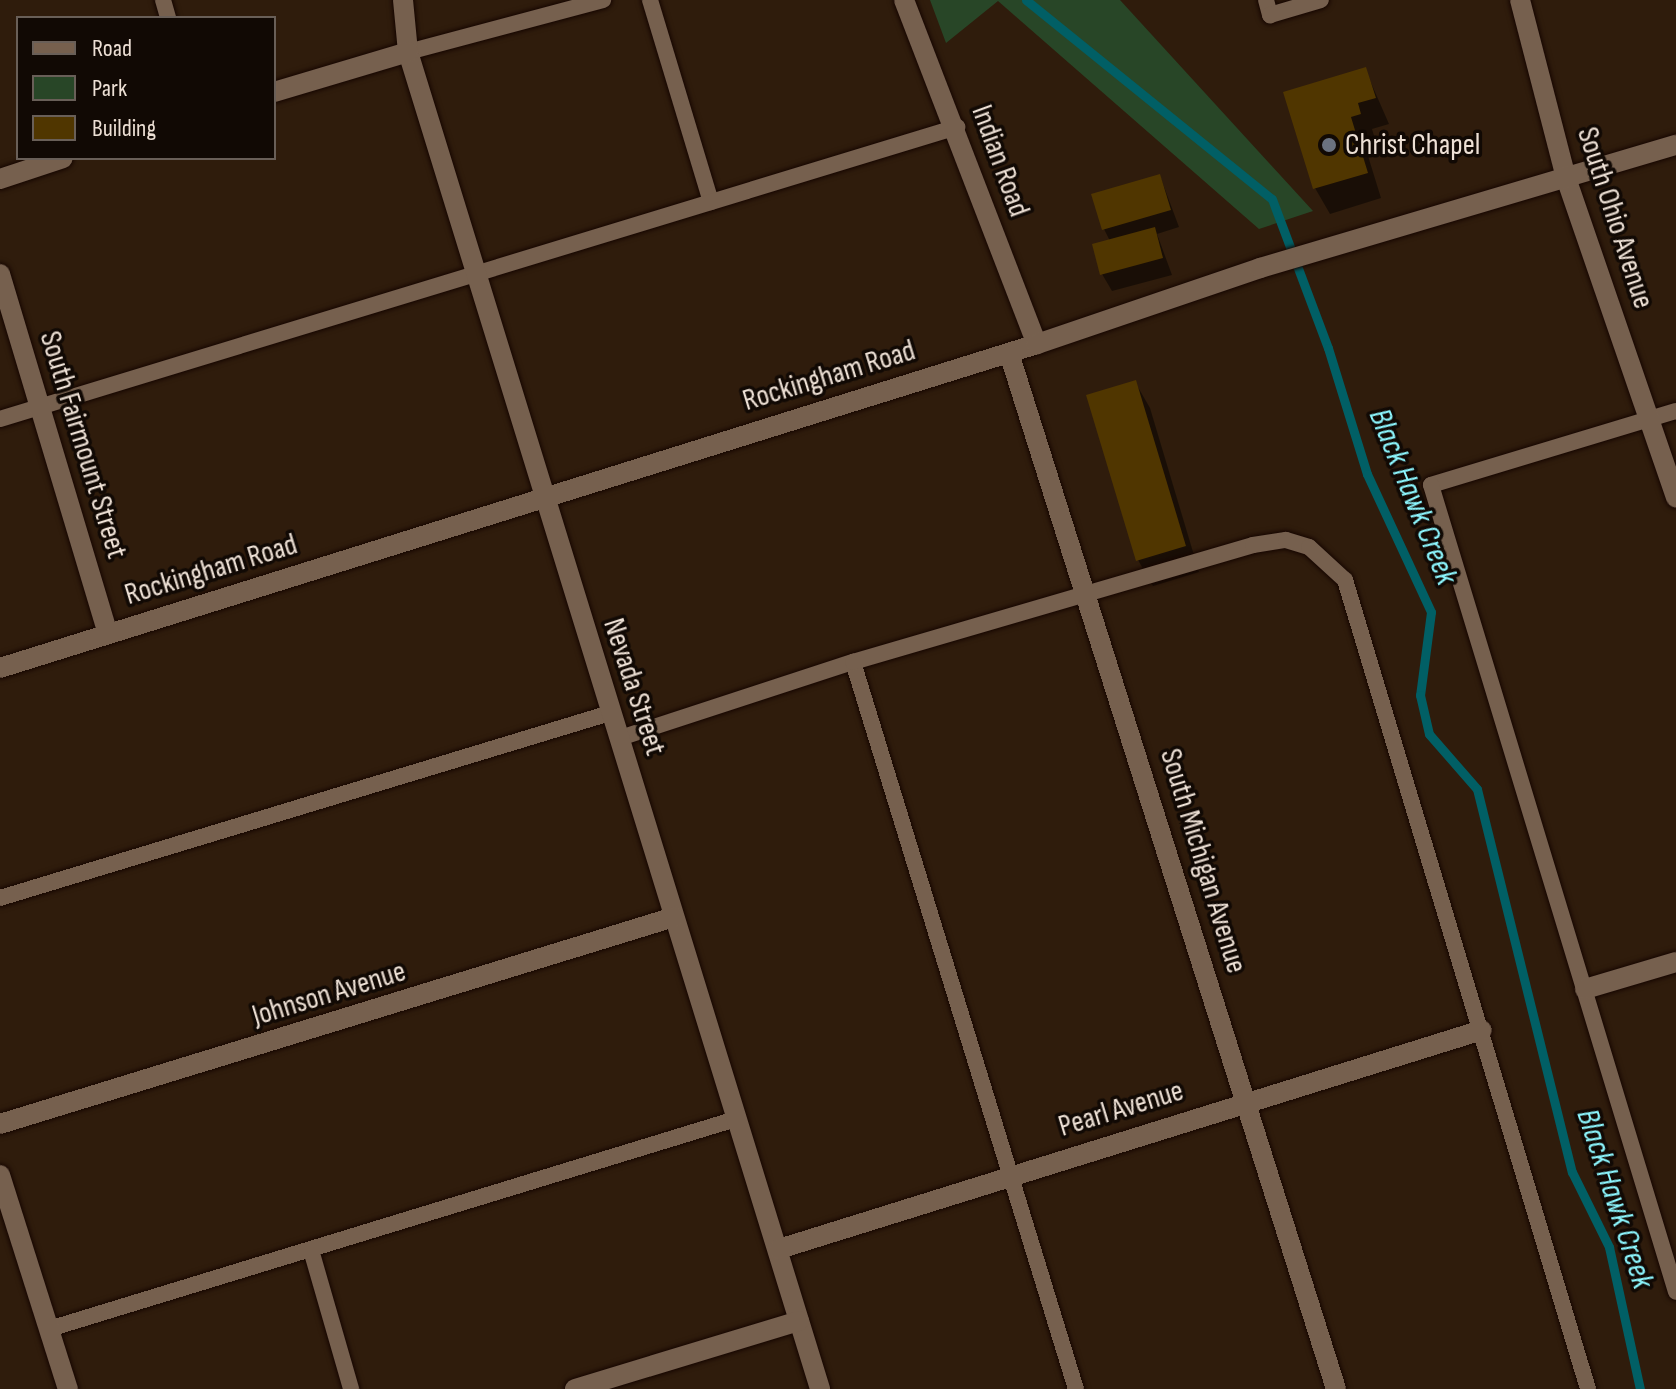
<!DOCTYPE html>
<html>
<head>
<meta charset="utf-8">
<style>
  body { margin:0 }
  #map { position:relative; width:1676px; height:1389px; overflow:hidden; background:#2f1c0c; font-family:"Sofia Sans Condensed",sans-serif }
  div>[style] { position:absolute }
  .green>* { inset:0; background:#284627 }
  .shadow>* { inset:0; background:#0007 }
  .stream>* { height:9px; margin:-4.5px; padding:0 4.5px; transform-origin:4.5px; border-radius:4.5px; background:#015f65 }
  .building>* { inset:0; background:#503600 }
  .roads { filter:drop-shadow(0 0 2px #160600) drop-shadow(0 0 2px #160600) }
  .lane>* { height:16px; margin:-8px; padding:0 8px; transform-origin:8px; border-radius:8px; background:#76604e }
  .street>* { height:20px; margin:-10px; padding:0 10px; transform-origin:10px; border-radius:10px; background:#76604e }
  .secondary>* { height:20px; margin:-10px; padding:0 10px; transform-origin:10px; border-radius:10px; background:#76604e }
  .dots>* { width:22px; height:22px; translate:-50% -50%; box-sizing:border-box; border:4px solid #110904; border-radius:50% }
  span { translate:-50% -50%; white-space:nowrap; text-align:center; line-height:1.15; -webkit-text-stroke:7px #110904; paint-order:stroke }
  .poi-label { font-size:30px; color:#ede0d5 }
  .left { translate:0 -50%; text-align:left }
  .street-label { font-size:30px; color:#ede0d5 }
  .water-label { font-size:32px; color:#8df7ff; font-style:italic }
  .legend { position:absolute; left:16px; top:16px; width:260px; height:144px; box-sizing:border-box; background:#110904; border:2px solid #695f58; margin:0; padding:10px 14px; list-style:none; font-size:24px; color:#ede0d5 }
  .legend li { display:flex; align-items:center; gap:16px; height:40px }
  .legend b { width:40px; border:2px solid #695f58 }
</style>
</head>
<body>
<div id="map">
  <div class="green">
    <i style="clip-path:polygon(930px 0,1120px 0,1313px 211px,1259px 229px,998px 1px,946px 43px)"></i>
  </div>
  <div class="shadow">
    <i style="clip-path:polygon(1365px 69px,1389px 124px,1372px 129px,1375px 139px,1364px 143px,1381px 198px,1330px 214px,1315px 188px,1286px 93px)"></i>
    <i style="clip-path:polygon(1160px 176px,1179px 227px,1157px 234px,1172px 275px,1112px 291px,1102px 274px,1110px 241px,1104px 229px)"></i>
    <i style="clip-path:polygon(1135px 382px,1150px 408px,1199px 572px,1153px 586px,1138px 560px)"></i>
  </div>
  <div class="stream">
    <i style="left:1026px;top:0;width:316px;rotate:39deg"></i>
    <i style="left:1272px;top:199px;width:159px;rotate:69.4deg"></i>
    <i style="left:1328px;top:348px;width:132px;rotate:72.8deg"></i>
    <i style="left:1367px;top:474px;width:152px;rotate:65.1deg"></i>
    <i style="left:1431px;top:612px;width:84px;rotate:97.5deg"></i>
    <i style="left:1420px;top:695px;width:40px;rotate:77deg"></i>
    <i style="left:1429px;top:734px;width:73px;rotate:48.9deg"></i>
    <i style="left:1477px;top:789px;width:395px;rotate:76.1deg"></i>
    <i style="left:1572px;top:1172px;width:84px;rotate:63.7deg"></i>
    <i style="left:1609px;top:1247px;width:145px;rotate:77.7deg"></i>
  </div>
  <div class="building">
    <i style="clip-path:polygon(1366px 67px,1376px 98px,1358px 103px,1361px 114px,1351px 117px,1368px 173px,1313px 189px,1283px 92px)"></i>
    <i style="clip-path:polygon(1160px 174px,1171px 210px,1102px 230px,1091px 194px)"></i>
    <i style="clip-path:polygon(1155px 227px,1163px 258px,1100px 275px,1092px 244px)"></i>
    <i style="clip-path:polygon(1136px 380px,1186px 546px,1136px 561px,1086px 395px)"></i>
  </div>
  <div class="roads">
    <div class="lane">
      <i style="left:163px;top:0;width:19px;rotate:74deg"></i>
      <i style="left:650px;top:0;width:211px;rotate:73.2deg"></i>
      <i style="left:1266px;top:0;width:16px;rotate:75deg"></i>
      <i style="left:1270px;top:15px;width:53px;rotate:-16.4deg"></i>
      <i style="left:408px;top:52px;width:202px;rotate:-14.9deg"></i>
      <i style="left:1676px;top:411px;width:256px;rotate:163.2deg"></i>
      <i style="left:1431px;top:485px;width:843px;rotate:73.11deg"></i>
      <i style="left:0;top:419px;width:1001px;rotate:-16.97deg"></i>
      <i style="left:853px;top:662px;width:760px;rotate:72.95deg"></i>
      <i style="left:620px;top:738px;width:245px;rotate:-18.1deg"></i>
      <i style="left:853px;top:662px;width:417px;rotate:-16.3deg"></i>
      <i style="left:1253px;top:545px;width:33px;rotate:-9deg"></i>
      <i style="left:1286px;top:540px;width:24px;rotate:17deg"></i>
      <i style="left:1309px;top:547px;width:49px;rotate:42.5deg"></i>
      <i style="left:1345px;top:580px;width:845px;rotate:73.28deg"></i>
      <i style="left:0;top:898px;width:637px;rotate:-16.87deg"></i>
      <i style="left:311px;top:1250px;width:145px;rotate:73.9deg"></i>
      <i style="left:49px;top:1329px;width:718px;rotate:-17deg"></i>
    </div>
    <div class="street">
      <i style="left:403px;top:0;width:52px;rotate:84.5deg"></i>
      <i style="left:408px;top:52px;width:1399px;rotate:72.87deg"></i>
      <i style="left:1520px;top:0;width:184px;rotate:75.5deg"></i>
      <i style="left:1566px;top:178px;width:338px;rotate:71deg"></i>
      <i style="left:274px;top:92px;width:140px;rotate:-16.6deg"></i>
      <i style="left:0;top:179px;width:66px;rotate:-18.4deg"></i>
      <i style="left:0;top:274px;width:375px;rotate:73.3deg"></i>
      <i style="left:1009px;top:353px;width:1086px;rotate:72.48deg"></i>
      <i style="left:1585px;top:989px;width:95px;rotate:-16.5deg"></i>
      <i style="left:0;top:1124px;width:705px;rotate:-17.07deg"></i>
      <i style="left:0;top:1175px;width:225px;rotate:72.4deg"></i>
      <i style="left:779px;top:1249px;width:736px;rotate:-17.3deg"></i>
      <i style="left:575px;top:1389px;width:234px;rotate:-16.9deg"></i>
    </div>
    <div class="secondary">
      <i style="left:904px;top:0;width:369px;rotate:68.9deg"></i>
      <i style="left:0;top:668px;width:1086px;rotate:-17.35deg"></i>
      <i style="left:1037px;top:344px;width:236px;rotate:-18.8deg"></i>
      <i style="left:1260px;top:268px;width:434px;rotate:-16.5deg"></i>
    </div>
  </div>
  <div class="dots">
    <i style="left:1329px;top:145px;background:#6b7280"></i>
  </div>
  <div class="poi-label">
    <span class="left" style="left:1345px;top:145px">Christ Chapel</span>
  </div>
  <div class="street-label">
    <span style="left:1000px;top:161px;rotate:70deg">Indian Road</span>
    <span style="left:1615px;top:218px;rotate:72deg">South Ohio Avenue</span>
    <span style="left:829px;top:376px;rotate:-17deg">Rockingham Road</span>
    <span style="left:83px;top:445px;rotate:73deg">South Fairmount Street</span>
    <span style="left:211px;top:570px;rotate:-17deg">Rockingham Road</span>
    <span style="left:634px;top:687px;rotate:72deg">Nevada Street</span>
    <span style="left:1203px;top:861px;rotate:73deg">South Michigan Avenue</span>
    <span style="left:329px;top:994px;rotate:-17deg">Johnson Avenue</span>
    <span style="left:1121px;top:1109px;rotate:-17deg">Pearl Avenue</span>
  </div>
  <div class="water-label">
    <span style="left:1412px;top:497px;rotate:68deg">Black Hawk Creek</span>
    <span style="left:1614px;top:1199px;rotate:72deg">Black Hawk Creek</span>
  </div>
  <ul class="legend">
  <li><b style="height:10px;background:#76604e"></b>Road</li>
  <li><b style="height:22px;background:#284627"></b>Park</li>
  <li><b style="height:22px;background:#503600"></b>Building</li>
  </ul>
</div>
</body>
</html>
